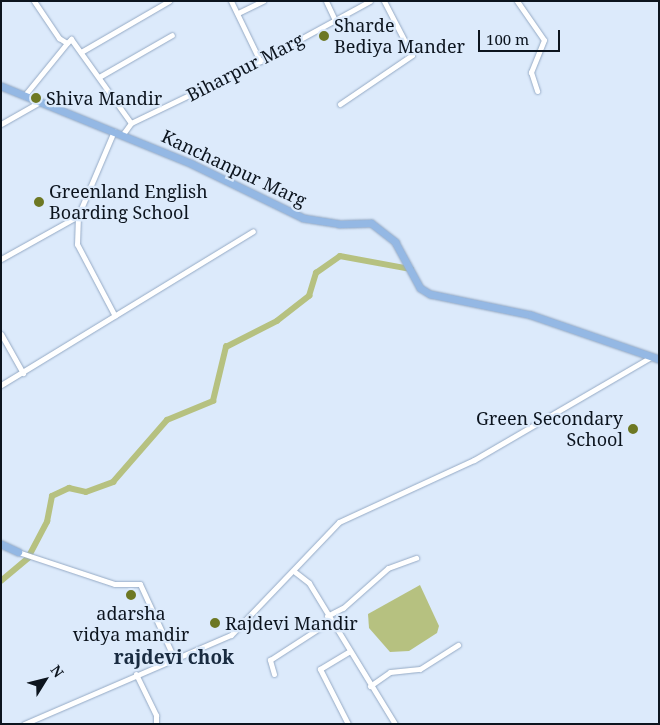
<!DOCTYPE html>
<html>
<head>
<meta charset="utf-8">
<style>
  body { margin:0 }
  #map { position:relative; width:660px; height:725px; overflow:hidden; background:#dceafb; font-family:"Noto Serif",serif }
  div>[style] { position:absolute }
  .water>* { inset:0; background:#b6c180 }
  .canal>* { height:5.5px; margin:-2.75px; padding:0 2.75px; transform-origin:2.75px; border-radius:2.75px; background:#b6c180 }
  .roads { filter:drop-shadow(0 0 1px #95aac5) drop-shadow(0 0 1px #95aac5) }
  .minor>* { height:5px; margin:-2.5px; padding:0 2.5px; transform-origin:2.5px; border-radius:2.5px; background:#fff }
  .major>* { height:7px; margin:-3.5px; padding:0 3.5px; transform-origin:3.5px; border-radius:3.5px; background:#94b8e4 }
  .dots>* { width:14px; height:14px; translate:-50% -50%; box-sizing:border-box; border:2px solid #dceafb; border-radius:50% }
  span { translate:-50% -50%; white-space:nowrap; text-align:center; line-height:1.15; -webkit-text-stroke:4.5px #dceafb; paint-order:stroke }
  .poi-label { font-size:18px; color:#0c141e }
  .left { translate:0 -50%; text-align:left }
  .right { translate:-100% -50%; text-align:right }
  .street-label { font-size:18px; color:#0c141e }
  .neighbourhood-label { font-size:19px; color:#192b40; font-weight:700 }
  .frame { position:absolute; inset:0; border:2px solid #0c141e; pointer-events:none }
  .north { position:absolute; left:20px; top:655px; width:50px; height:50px; -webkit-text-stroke:4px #dceafb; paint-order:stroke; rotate:54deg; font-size:14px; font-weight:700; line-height:20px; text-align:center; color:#0c141e }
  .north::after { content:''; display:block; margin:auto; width:18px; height:22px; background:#0c141e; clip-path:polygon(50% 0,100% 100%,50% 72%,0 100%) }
  .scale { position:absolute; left:478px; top:30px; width:82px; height:22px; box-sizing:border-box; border:2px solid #0c141e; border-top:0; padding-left:6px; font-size:15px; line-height:18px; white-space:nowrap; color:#0c141e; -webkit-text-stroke:4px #dceafb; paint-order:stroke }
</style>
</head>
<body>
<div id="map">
  <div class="water">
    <i style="clip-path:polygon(420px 585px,439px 626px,437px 633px,409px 651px,390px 652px,369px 628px,368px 614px)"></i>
  </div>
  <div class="canal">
    <i style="left:1px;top:581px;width:35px;rotate:-40deg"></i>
    <i style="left:28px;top:558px;width:41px;rotate:-62.2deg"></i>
    <i style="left:47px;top:522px;width:26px;rotate:-79deg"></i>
    <i style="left:52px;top:496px;width:19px;rotate:-25deg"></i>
    <i style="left:69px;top:488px;width:17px;rotate:13deg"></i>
    <i style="left:86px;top:492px;width:29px;rotate:-20deg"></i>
    <i style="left:113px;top:482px;width:82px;rotate:-48.9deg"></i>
    <i style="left:167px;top:420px;width:50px;rotate:-22.4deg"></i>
    <i style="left:213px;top:401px;width:56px;rotate:-76.5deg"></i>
    <i style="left:226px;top:347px;width:57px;rotate:-27deg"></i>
    <i style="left:277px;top:321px;width:41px;rotate:-38deg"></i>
    <i style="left:309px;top:296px;width:24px;rotate:-73deg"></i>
    <i style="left:316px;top:273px;width:29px;rotate:-35deg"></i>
    <i style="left:340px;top:256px;width:72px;rotate:10.4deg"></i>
  </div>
  <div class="roads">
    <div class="minor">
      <i style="left:34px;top:1px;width:45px;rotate:56deg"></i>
      <i style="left:59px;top:38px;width:9px;rotate:32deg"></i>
      <i style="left:67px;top:43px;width:6px;rotate:-45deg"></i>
      <i style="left:71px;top:39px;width:103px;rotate:54.5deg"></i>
      <i style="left:231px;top:1px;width:67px;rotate:64.2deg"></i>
      <i style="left:326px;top:1px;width:21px;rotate:65deg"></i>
      <i style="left:517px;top:1px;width:47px;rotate:55.3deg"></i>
      <i style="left:544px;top:40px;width:35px;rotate:112deg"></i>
      <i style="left:531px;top:72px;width:20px;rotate:72deg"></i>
      <i style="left:238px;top:13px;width:28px;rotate:-26deg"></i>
      <i style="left:81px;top:52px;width:102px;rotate:-30.1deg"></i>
      <i style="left:99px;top:77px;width:84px;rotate:-29.9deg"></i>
      <i style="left:24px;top:96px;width:68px;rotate:-50.9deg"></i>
      <i style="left:340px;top:104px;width:87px;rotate:-34.2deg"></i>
      <i style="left:412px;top:55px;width:61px;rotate:-117.4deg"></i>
      <i style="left:1px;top:124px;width:43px;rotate:-29.6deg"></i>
      <i style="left:114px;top:131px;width:92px;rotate:113deg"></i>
      <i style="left:78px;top:216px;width:28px;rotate:92deg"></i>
      <i style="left:77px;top:244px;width:81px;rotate:62.2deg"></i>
      <i style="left:123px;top:134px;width:14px;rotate:-54deg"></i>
      <i style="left:131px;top:123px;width:143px;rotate:-25.7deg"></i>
      <i style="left:260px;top:61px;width:125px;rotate:-28.6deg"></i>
      <i style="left:1px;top:259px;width:88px;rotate:-29.2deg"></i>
      <i style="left:1px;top:334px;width:45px;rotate:60.6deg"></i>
      <i style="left:1px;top:385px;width:295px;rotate:-31.4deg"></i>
      <i style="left:18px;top:552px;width:102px;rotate:18.3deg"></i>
      <i style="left:115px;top:584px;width:25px"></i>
      <i style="left:140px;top:584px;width:81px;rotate:65.3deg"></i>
      <i style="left:295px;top:572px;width:18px;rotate:38deg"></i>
      <i style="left:309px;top:583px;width:165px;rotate:58.6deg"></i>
      <i style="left:327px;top:616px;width:18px;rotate:-27deg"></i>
      <i style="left:343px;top:608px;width:60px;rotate:-41.6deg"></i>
      <i style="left:388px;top:568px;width:30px;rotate:-20deg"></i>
      <i style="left:136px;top:674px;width:46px;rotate:64deg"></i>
      <i style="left:156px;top:715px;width:9px;rotate:90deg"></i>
      <i style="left:274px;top:674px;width:15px;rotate:-106deg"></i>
      <i style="left:270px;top:660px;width:72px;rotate:-33deg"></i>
      <i style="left:370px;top:686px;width:24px;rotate:-35deg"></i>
      <i style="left:390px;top:672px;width:30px;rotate:-6deg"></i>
      <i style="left:420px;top:669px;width:45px;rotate:-32.3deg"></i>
      <i style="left:24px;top:724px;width:225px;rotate:-23.3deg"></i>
      <i style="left:231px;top:635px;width:156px;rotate:-46.3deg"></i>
      <i style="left:339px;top:522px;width:149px;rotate:-24.7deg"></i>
      <i style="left:474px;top:460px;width:205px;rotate:-30.2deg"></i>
      <i style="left:348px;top:724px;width:62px;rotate:-117deg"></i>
      <i style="left:320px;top:669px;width:33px;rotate:-31deg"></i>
    </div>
    <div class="major">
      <i style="left:1px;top:86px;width:206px;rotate:22.2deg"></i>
      <i style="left:192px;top:164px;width:123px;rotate:25.9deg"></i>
      <i style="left:303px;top:218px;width:36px;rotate:9deg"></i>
      <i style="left:339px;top:224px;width:32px;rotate:-2deg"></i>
      <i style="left:371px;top:223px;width:31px;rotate:38deg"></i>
      <i style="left:395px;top:242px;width:52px;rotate:61.5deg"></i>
      <i style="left:420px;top:288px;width:12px;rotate:31deg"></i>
      <i style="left:430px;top:294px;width:103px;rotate:11.7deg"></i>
      <i style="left:531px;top:315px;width:135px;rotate:19deg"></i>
      <i style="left:1px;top:544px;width:19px;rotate:25deg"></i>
    </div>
  </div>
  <div class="dots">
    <i style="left:324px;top:36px;background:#6d7823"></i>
    <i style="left:36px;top:98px;background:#6d7823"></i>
    <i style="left:39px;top:202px;background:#6d7823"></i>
    <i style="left:633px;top:429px;background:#6d7823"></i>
    <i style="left:131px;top:595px;background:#6d7823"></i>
    <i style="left:215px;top:623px;background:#6d7823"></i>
  </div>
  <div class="poi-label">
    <span class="left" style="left:334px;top:36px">Sharde<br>Bediya Mander</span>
    <span class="left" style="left:46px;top:98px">Shiva Mandir</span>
    <span class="left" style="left:49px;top:202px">Greenland English<br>Boarding School</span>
    <span class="right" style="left:623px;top:429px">Green Secondary<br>School</span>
    <span style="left:131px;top:624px">adarsha<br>vidya mandir</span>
    <span class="left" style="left:225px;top:623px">Rajdevi Mandir</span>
  </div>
  <div class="street-label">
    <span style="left:245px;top:67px;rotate:-27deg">Biharpur Marg</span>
    <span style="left:234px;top:168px;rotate:25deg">Kanchanpur Marg</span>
  </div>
  <div class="neighbourhood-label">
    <span style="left:174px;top:658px">rajdevi chok</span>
  </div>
  <div class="frame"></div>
  <div class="north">N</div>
  <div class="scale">100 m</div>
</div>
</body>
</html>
